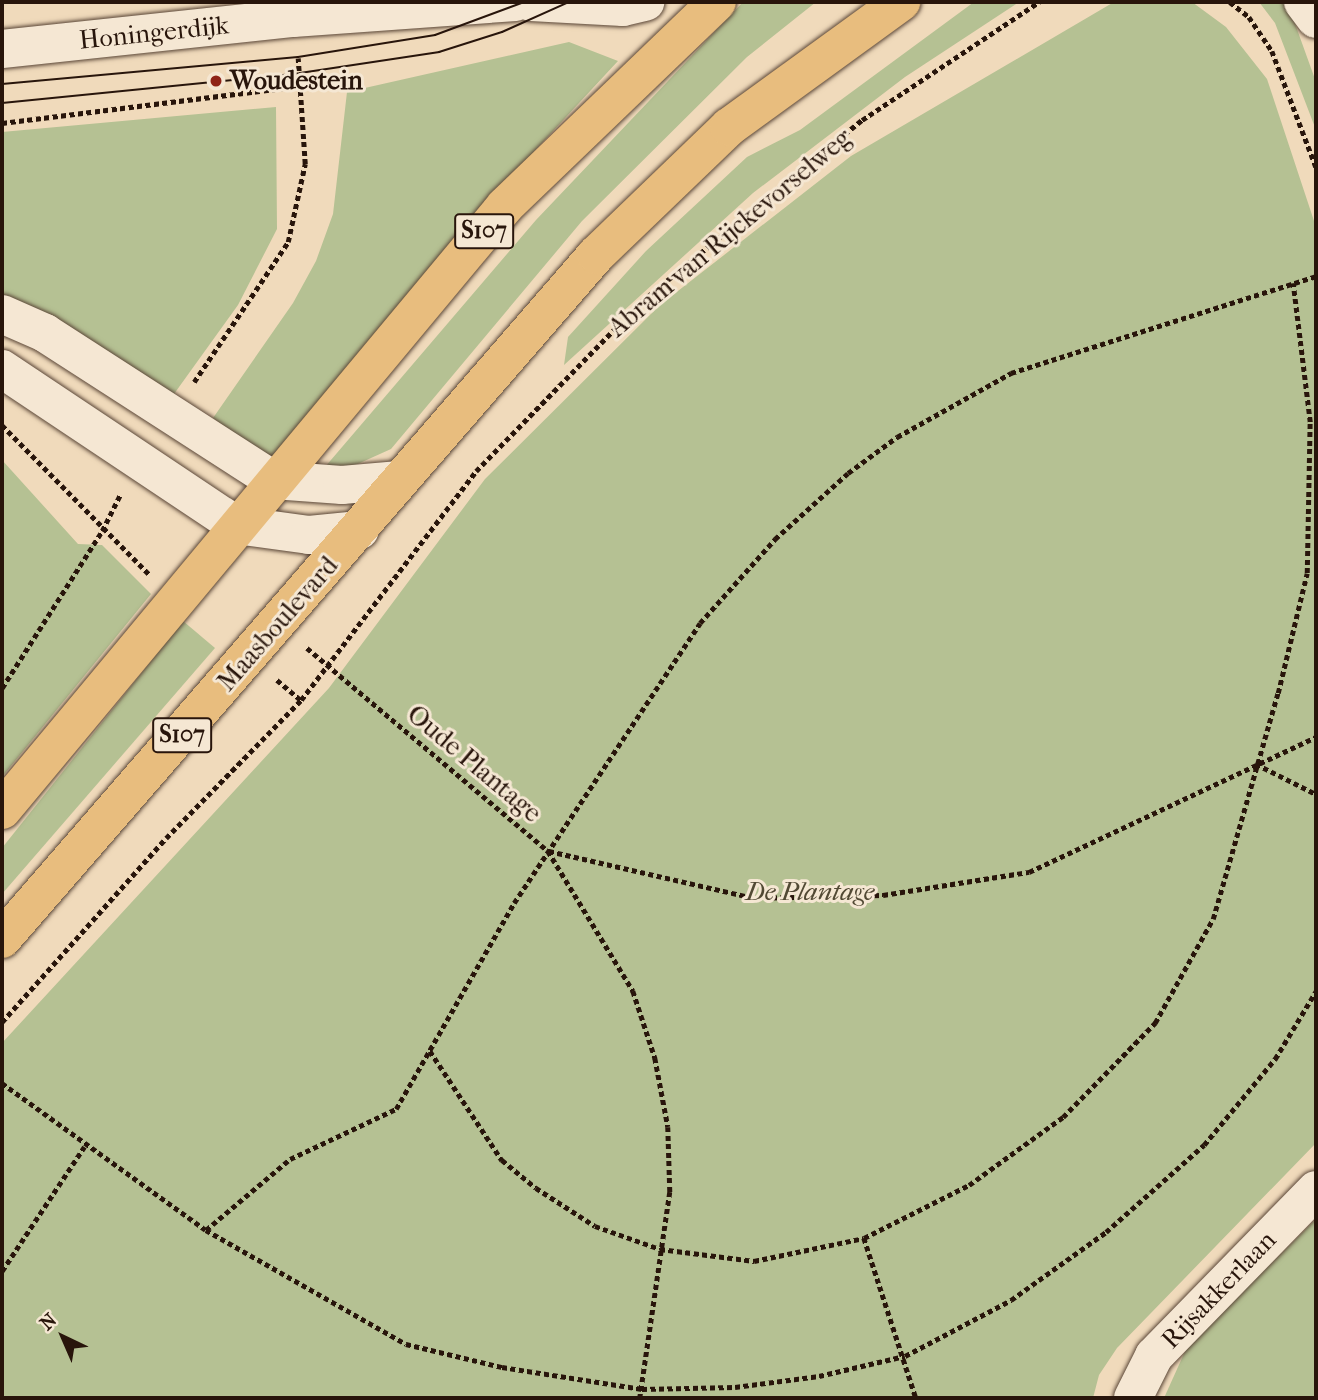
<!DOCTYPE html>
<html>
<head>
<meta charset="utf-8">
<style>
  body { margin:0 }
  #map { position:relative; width:1318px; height:1400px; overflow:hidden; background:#f0dabb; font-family:"IM FELL French Canon",serif }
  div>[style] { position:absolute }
  .green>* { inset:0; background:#b5c193 }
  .path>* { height:4.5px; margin-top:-2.25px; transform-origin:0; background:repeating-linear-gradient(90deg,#28150b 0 5px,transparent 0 8.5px) }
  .roads { filter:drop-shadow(0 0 2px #5a4637) drop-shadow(0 0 2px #5a4637) }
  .minor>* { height:38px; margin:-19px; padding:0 19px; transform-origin:19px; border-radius:19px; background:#f5e7d3 }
  .major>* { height:38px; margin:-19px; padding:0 19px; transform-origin:19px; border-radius:19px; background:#e8bd7e }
  .tram>* { height:2px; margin:-1px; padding:0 1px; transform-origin:1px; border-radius:1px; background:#28150b }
  .dots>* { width:19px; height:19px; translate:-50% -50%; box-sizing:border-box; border:4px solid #f5e7d3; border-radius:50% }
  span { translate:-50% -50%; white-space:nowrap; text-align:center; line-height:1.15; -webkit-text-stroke:6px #f5e7d3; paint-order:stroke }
  .shield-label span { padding:2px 5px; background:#f5e7d3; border:2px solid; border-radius:5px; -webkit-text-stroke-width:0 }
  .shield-label { font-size:24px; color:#28150b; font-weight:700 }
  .street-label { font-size:26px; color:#28150b }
  .poi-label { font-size:26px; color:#28150b; font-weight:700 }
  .left { translate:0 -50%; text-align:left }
  .park-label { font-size:26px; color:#524934; font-style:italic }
  .frame { position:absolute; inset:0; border:4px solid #28150b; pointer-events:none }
  .north { position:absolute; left:28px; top:1302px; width:70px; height:70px; -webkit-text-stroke:5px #f5e7d3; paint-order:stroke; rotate:316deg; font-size:19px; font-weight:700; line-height:28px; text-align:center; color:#28150b }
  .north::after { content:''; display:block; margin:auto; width:24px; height:32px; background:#28150b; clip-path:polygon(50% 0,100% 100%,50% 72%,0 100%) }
</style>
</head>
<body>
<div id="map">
  <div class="green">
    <i style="clip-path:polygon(743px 2px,816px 2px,747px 57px,582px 221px,391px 449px,351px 467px,319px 474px,536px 220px)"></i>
    <i style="clip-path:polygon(974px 2px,1019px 2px,905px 77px,753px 193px,564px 365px,568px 337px,646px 251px,747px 157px,800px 130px)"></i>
    <i style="clip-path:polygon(1114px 2px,1192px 2px,1226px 27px,1267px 79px,1316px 227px,1316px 1143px,1117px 1348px,1099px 1375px,1093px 1398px,2px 1398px,2px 1043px,329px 688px,485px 479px,660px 305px,851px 156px)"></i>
    <i style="clip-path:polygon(1259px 2px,1286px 2px,1289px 7px,1316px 82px,1316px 130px,1275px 23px)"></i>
    <i style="clip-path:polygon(569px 42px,618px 61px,500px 188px,270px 462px,213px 418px,293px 303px,316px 261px,333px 214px,347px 92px)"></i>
    <i style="clip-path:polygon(276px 107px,277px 229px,238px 305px,174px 394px,90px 341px,2px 301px,2px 132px)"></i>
    <i style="clip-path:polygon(2px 460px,78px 544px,102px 545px,151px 594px,2px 777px)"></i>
    <i style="clip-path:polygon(183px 621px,215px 648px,2px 894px,2px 848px)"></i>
    <i style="clip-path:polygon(1316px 1219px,1316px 1398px,1164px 1398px,1187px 1347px)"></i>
  </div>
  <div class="path">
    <i style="left:1230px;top:2px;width:24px;rotate:38deg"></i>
    <i style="left:1249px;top:17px;width:41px;rotate:55.9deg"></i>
    <i style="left:1272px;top:51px;width:124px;rotate:69.2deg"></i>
    <i style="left:2px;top:123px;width:301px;rotate:-7.1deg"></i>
    <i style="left:194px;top:382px;width:169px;rotate:-56.1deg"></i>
    <i style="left:288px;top:242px;width:80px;rotate:-77.7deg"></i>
    <i style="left:305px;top:164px;width:106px;rotate:-93.8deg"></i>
    <i style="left:2px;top:425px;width:209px;rotate:45.4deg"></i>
    <i style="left:307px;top:648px;width:315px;rotate:40.1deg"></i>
    <i style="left:548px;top:851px;width:164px;rotate:58.7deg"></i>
    <i style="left:633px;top:991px;width:71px;rotate:71.8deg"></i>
    <i style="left:655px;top:1058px;width:70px;rotate:79.3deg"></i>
    <i style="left:668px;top:1127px;width:65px;rotate:88.2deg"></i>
    <i style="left:670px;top:1192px;width:208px;rotate:98.3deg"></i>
    <i style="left:277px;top:680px;width:31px;rotate:40deg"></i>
    <i style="left:2px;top:688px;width:186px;rotate:-57.5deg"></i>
    <i style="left:102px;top:531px;width:40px;rotate:-63.4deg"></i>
    <i style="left:1256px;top:764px;width:67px;rotate:26.6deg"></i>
    <i style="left:549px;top:851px;width:211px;rotate:12.9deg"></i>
    <i style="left:755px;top:898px;width:128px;rotate:-1.3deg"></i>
    <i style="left:883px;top:895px;width:148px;rotate:-9deg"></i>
    <i style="left:1029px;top:872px;width:317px;rotate:-25.2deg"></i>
    <i style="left:2px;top:1022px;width:246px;rotate:-48.3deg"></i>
    <i style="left:166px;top:838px;width:193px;rotate:-45.6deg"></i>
    <i style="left:301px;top:700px;width:288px;rotate:-52.6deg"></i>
    <i style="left:476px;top:471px;width:236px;rotate:-45.7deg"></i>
    <i style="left:641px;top:302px;width:286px;rotate:-39.5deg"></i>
    <i style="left:862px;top:120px;width:213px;rotate:-33.7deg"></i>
    <i style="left:430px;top:1051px;width:131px;rotate:56.6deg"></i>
    <i style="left:502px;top:1160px;width:44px;rotate:39.5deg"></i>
    <i style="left:536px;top:1188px;width:70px;rotate:32.8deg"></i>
    <i style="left:595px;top:1226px;width:69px;rotate:19.5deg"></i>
    <i style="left:660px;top:1249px;width:95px;rotate:7.3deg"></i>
    <i style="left:754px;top:1261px;width:112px;rotate:-11.8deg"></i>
    <i style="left:864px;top:1238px;width:118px;rotate:-26.8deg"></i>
    <i style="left:969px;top:1185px;width:116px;rotate:-35.9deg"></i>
    <i style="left:1063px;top:1117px;width:132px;rotate:-45.6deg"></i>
    <i style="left:1155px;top:1023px;width:119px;rotate:-60.9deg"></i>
    <i style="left:1213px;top:919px;width:235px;rotate:-74deg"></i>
    <i style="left:1278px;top:693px;width:123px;rotate:-76.4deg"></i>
    <i style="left:1307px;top:573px;width:151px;rotate:-88.9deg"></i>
    <i style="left:1310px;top:422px;width:140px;rotate:-97deg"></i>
    <i style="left:2px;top:1083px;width:251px;rotate:35.8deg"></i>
    <i style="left:206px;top:1230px;width:230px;rotate:29.7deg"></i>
    <i style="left:406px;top:1344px;width:99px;rotate:13.5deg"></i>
    <i style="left:502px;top:1367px;width:142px;rotate:8.9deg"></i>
    <i style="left:642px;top:1389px;width:93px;rotate:-1.2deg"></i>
    <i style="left:735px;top:1387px;width:85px;rotate:-7.5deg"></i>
    <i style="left:819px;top:1376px;width:88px;rotate:-13.1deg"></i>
    <i style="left:905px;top:1356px;width:120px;rotate:-27.8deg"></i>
    <i style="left:1011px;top:1300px;width:117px;rotate:-35.6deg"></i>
    <i style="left:1106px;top:1232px;width:131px;rotate:-41.6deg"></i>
    <i style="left:1204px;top:1145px;width:112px;rotate:-50.5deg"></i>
    <i style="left:1275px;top:1059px;width:79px;rotate:-58.9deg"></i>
    <i style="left:206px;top:1230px;width:110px;rotate:-40.2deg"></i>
    <i style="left:290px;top:1159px;width:117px;rotate:-25.3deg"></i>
    <i style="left:396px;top:1109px;width:237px;rotate:-60.2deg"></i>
    <i style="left:514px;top:903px;width:336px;rotate:-56.4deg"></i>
    <i style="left:700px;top:623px;width:113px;rotate:-48.2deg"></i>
    <i style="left:775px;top:539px;width:98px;rotate:-42.1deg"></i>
    <i style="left:848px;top:473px;width:61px;rotate:-36.3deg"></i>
    <i style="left:897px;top:437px;width:131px;rotate:-29.3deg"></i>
    <i style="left:1011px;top:373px;width:320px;rotate:-17.6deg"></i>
    <i style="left:864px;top:1238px;width:168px;rotate:72deg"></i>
    <i style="left:2px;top:1271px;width:149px;rotate:-56.5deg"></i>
  </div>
  <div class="roads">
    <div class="minor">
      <i style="left:531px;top:2px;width:92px;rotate:3.1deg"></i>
      <i style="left:623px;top:7px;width:23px;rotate:-13deg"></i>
      <i style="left:1303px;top:2px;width:21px;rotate:53deg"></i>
      <i style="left:2px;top:49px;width:293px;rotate:-6.1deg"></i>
      <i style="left:293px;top:18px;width:223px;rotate:-4.1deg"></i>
      <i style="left:2px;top:314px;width:47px;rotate:23.8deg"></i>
      <i style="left:45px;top:333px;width:271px;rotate:32.8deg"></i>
      <i style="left:273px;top:480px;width:69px;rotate:4.1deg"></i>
      <i style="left:342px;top:485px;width:58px;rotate:-4.9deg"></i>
      <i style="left:2px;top:369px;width:281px;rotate:33.7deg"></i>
      <i style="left:236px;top:525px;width:74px;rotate:7.8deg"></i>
      <i style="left:309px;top:535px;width:51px;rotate:-5.6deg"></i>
      <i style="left:1133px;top:1398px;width:47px;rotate:-63.4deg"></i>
      <i style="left:1154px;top:1356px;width:232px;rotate:-45.7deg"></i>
    </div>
    <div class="major">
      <i style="left:2px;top:810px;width:786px;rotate:-50.21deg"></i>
      <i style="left:505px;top:206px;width:294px;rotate:-43.9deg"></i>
      <i style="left:2px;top:939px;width:906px;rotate:-49.03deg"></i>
      <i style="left:596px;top:255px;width:185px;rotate:-43.9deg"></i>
      <i style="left:729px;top:127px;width:213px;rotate:-36deg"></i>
    </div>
  </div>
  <div class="tram">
    <i style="left:2px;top:84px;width:297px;rotate:-5.2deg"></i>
    <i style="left:298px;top:57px;width:139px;rotate:-9.1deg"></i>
    <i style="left:435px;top:35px;width:95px;rotate:-20.3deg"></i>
    <i style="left:2px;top:103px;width:300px;rotate:-5.7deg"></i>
    <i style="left:300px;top:73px;width:141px;rotate:-8.6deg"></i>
    <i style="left:439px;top:52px;width:66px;rotate:-17.6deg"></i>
    <i style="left:502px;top:32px;width:73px;rotate:-24.1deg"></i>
  </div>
  <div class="dots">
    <i style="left:216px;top:81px;background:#8f2418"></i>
  </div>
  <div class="shield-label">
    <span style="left:484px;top:231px">S107</span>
    <span style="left:182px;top:735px">S107</span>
  </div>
  <div class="street-label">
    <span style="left:154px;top:33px;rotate:-6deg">Honingerdijk</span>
    <span style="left:730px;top:233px;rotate:-40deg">Abram van Rijckevorselweg</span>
    <span style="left:278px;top:624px;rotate:-49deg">Maasboulevard</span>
    <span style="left:474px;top:764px;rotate:40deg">Oude Plantage</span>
    <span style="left:1219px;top:1290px;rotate:-46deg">Rijsakkerlaan</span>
  </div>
  <div class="poi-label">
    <span class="left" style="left:230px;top:81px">Woudestein</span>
  </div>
  <div class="park-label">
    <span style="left:810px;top:892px">De Plantage</span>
  </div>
  <div class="frame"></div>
  <div class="north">N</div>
</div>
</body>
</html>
